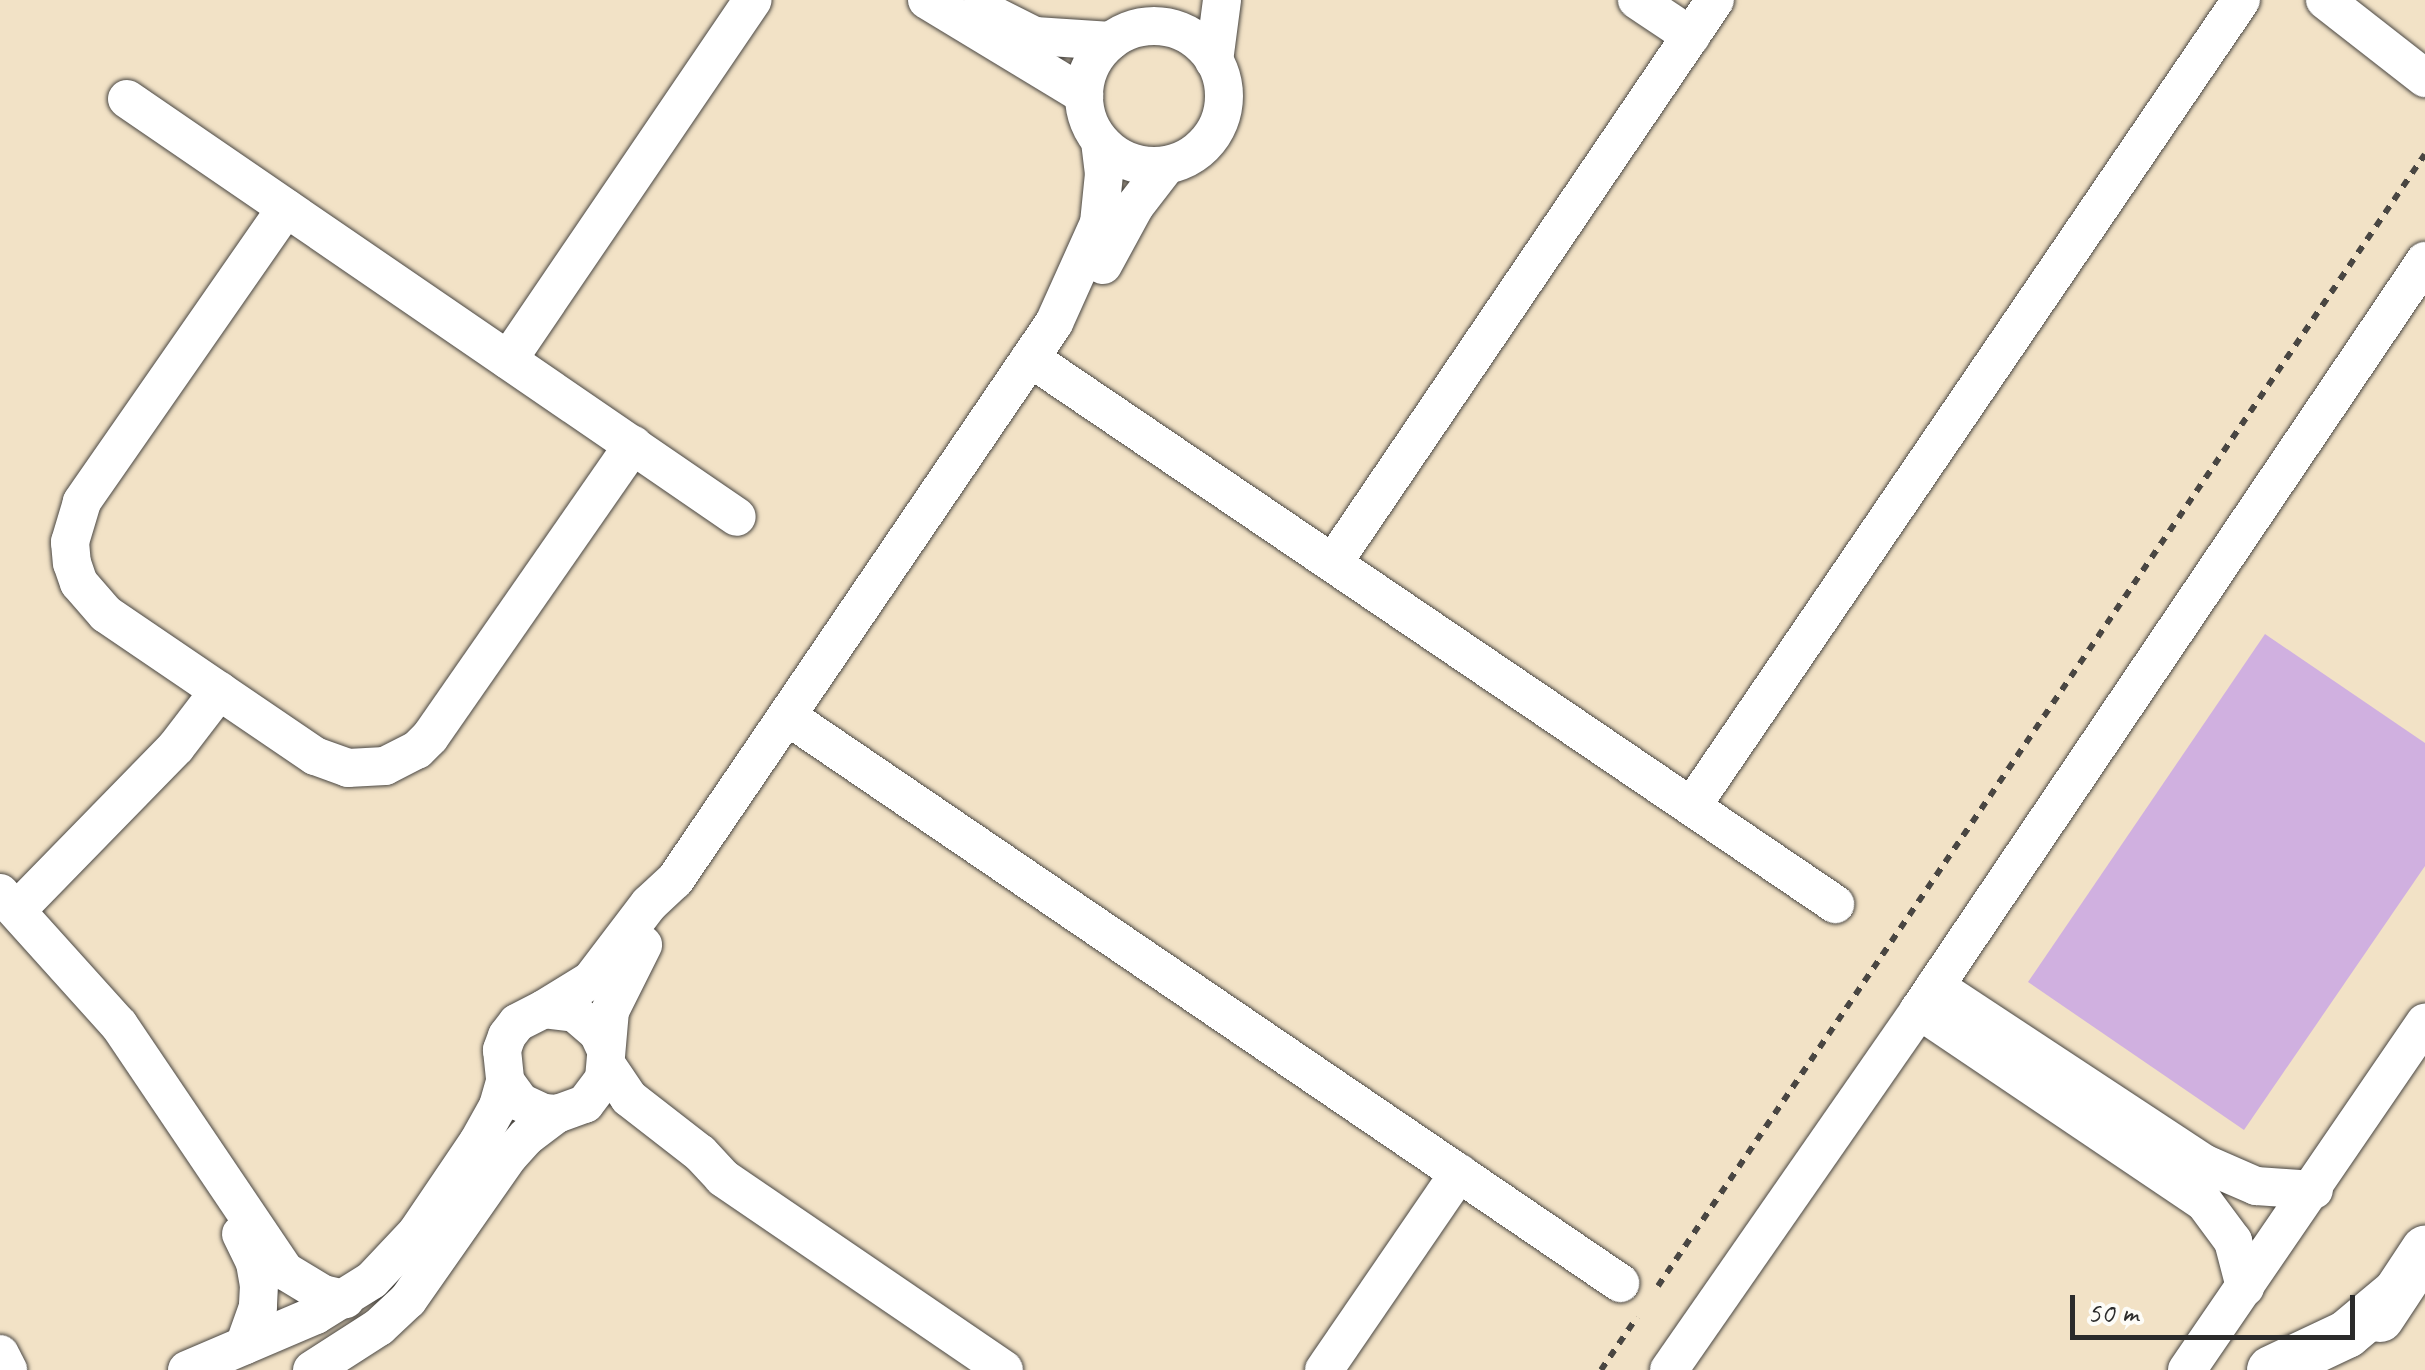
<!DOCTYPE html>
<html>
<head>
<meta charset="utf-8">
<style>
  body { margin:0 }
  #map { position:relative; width:2425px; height:1370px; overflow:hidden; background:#f2e2c6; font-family:Caveat,sans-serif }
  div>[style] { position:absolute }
  .building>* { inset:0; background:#d0b0e0 }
  .path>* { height:6px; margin-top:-3px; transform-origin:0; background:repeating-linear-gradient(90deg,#494642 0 8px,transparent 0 16px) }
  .roads { filter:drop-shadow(0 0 2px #494642) drop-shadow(0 0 2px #494642) }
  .minor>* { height:38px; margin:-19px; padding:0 19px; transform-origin:19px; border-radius:19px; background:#fff }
  .minor>.ring { margin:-19px; padding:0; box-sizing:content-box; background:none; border:38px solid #fff; border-radius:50% }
  .major>* { height:48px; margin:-24px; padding:0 24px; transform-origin:24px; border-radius:24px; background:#fff }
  span { translate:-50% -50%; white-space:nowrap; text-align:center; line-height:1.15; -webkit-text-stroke:9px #fdfcf7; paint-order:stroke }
  .scale { position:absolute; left:2070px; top:1295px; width:285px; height:45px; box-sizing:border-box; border:5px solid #2b2b2b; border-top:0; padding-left:12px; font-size:30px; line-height:35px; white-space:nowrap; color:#2b2b2b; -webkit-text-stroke:8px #fdfcf7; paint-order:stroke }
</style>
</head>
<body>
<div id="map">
  <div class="building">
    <i style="clip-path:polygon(2265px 634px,2425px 743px,2425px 866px,2244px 1130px,2028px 982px)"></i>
  </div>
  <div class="path">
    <i style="left:1658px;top:1286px;width:1367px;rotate:-55.88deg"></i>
    <i style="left:1601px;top:1370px;width:64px;rotate:-55.8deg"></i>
  </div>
  <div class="roads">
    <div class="minor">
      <i style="left:927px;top:0;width:184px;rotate:31.2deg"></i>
      <i style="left:1637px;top:0;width:65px;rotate:33.7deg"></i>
      <i style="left:2325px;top:0;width:127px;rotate:38deg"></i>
      <i style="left:981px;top:9px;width:60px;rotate:26.6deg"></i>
      <i style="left:1035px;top:36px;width:76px;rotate:3.8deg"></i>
      <i class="ring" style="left:1084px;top:26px;width:102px;height:102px"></i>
      <i style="left:1214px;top:61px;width:62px;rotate:-82.5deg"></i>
      <i style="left:127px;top:99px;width:739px;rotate:34.42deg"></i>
      <i style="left:286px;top:208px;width:358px;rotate:124.8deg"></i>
      <i style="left:82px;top:502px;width:42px;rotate:106.7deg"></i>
      <i style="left:70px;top:542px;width:21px;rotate:85deg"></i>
      <i style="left:72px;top:563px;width:21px;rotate:71deg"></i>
      <i style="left:79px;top:583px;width:41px;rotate:48.9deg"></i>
      <i style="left:106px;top:614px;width:253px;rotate:34.2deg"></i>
      <i style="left:315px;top:756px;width:35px;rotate:20deg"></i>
      <i style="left:348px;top:768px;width:37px;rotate:-3deg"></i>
      <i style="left:385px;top:766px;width:36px;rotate:-27deg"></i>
      <i style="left:417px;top:750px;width:18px;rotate:-45deg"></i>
      <i style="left:430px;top:737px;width:356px;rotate:-55.2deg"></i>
      <i style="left:1103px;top:265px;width:67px;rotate:-61.5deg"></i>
      <i style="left:1135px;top:206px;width:51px;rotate:-52.2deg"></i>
      <i style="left:1030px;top:358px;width:973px;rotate:34.15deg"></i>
      <i style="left:508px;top:360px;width:435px;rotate:-55.8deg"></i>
      <i style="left:1333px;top:563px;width:680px;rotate:-55.84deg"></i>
      <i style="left:787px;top:716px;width:1008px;rotate:34.24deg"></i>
      <i style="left:1692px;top:806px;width:975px;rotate:-55.74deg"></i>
      <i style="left:0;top:893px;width:178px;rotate:48deg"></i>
      <i style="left:119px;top:1025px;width:297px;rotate:56deg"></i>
      <i style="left:285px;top:1271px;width:44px;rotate:31.2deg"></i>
      <i style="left:323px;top:1294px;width:23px;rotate:13deg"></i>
      <i style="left:18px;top:909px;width:226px;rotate:-45.7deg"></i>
      <i style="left:176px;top:747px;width:71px;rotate:-52.5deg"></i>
      <i style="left:1935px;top:986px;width:321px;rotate:33.4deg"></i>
      <i style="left:2203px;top:1163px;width:58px;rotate:23.5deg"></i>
      <i style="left:2256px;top:1186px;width:58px;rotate:3.9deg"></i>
      <i style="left:544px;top:1009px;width:55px;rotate:-31.7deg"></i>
      <i style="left:591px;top:980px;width:96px;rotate:-52.7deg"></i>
      <i style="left:649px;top:904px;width:35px;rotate:-43deg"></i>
      <i style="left:675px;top:880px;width:674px;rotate:-55.77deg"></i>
      <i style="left:1054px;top:323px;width:110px;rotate:-65.8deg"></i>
      <i style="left:1099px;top:223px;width:49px;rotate:-84.2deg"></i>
      <i style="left:1104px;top:174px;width:33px;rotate:-97deg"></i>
      <i style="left:1919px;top:1010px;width:344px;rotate:34deg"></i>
      <i style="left:2204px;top:1202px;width:49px;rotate:53.4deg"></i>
      <i style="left:2233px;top:1241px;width:48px;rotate:75.4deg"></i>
      <i style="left:605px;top:1048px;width:17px;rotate:-115deg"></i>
      <i style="left:598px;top:1033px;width:30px;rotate:-139deg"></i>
      <i style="left:575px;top:1013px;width:31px;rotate:-173deg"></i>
      <i style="left:544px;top:1009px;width:30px;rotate:153deg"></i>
      <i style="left:517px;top:1023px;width:16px;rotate:128deg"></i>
      <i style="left:507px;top:1036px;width:15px;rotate:110deg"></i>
      <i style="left:502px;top:1050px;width:31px;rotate:84deg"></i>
      <i style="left:505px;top:1081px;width:26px;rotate:54deg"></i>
      <i style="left:520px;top:1102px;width:26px;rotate:25deg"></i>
      <i style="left:544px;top:1113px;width:13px;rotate:4deg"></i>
      <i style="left:557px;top:1114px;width:30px;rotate:-20deg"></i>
      <i style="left:585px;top:1104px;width:31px;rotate:-53deg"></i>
      <i style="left:604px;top:1079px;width:68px;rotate:-85deg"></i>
      <i style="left:610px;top:1011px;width:74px;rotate:-63.4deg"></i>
      <i style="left:606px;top:1064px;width:41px;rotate:55.9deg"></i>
      <i style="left:629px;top:1098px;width:90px;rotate:37.8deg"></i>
      <i style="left:700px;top:1153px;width:34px;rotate:47deg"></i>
      <i style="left:723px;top:1178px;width:340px;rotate:34.3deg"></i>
      <i style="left:241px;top:1234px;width:32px;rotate:64deg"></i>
      <i style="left:255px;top:1263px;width:22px;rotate:80deg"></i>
      <i style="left:259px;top:1285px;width:22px;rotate:93deg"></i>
      <i style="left:258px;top:1307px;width:41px;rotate:109.7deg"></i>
      <i style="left:0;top:1354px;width:18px;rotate:63deg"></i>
      <i style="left:187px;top:1370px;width:140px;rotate:-23.1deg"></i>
      <i style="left:316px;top:1315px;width:66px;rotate:-32deg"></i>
      <i style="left:372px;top:1280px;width:66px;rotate:-46.8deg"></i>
      <i style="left:417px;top:1232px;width:109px;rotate:-55.9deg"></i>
      <i style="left:478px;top:1142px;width:41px;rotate:-60.9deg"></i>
      <i style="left:498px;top:1106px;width:26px;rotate:-74deg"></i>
      <i style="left:312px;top:1370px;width:80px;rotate:-32.7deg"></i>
      <i style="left:379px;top:1327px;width:40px;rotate:-43deg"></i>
      <i style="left:408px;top:1300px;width:176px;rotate:-55deg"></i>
      <i style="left:509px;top:1156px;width:25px;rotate:-48deg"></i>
      <i style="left:526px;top:1137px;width:39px;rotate:-37deg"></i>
      <i style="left:1324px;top:1370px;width:239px;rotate:-55.6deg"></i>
      <i style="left:1669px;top:1370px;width:438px;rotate:-55.2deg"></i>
      <i style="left:1919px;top:1010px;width:904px;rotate:-55.96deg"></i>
      <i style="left:2187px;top:1370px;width:421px;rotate:-55.6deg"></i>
    </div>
    <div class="major">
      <i style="left:2380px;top:1318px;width:82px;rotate:-56.5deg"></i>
      <i style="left:2271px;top:1370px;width:84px;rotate:-25.3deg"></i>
      <i style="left:2347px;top:1334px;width:64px;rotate:-39.9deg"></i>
    </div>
  </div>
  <div class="scale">50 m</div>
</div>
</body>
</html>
